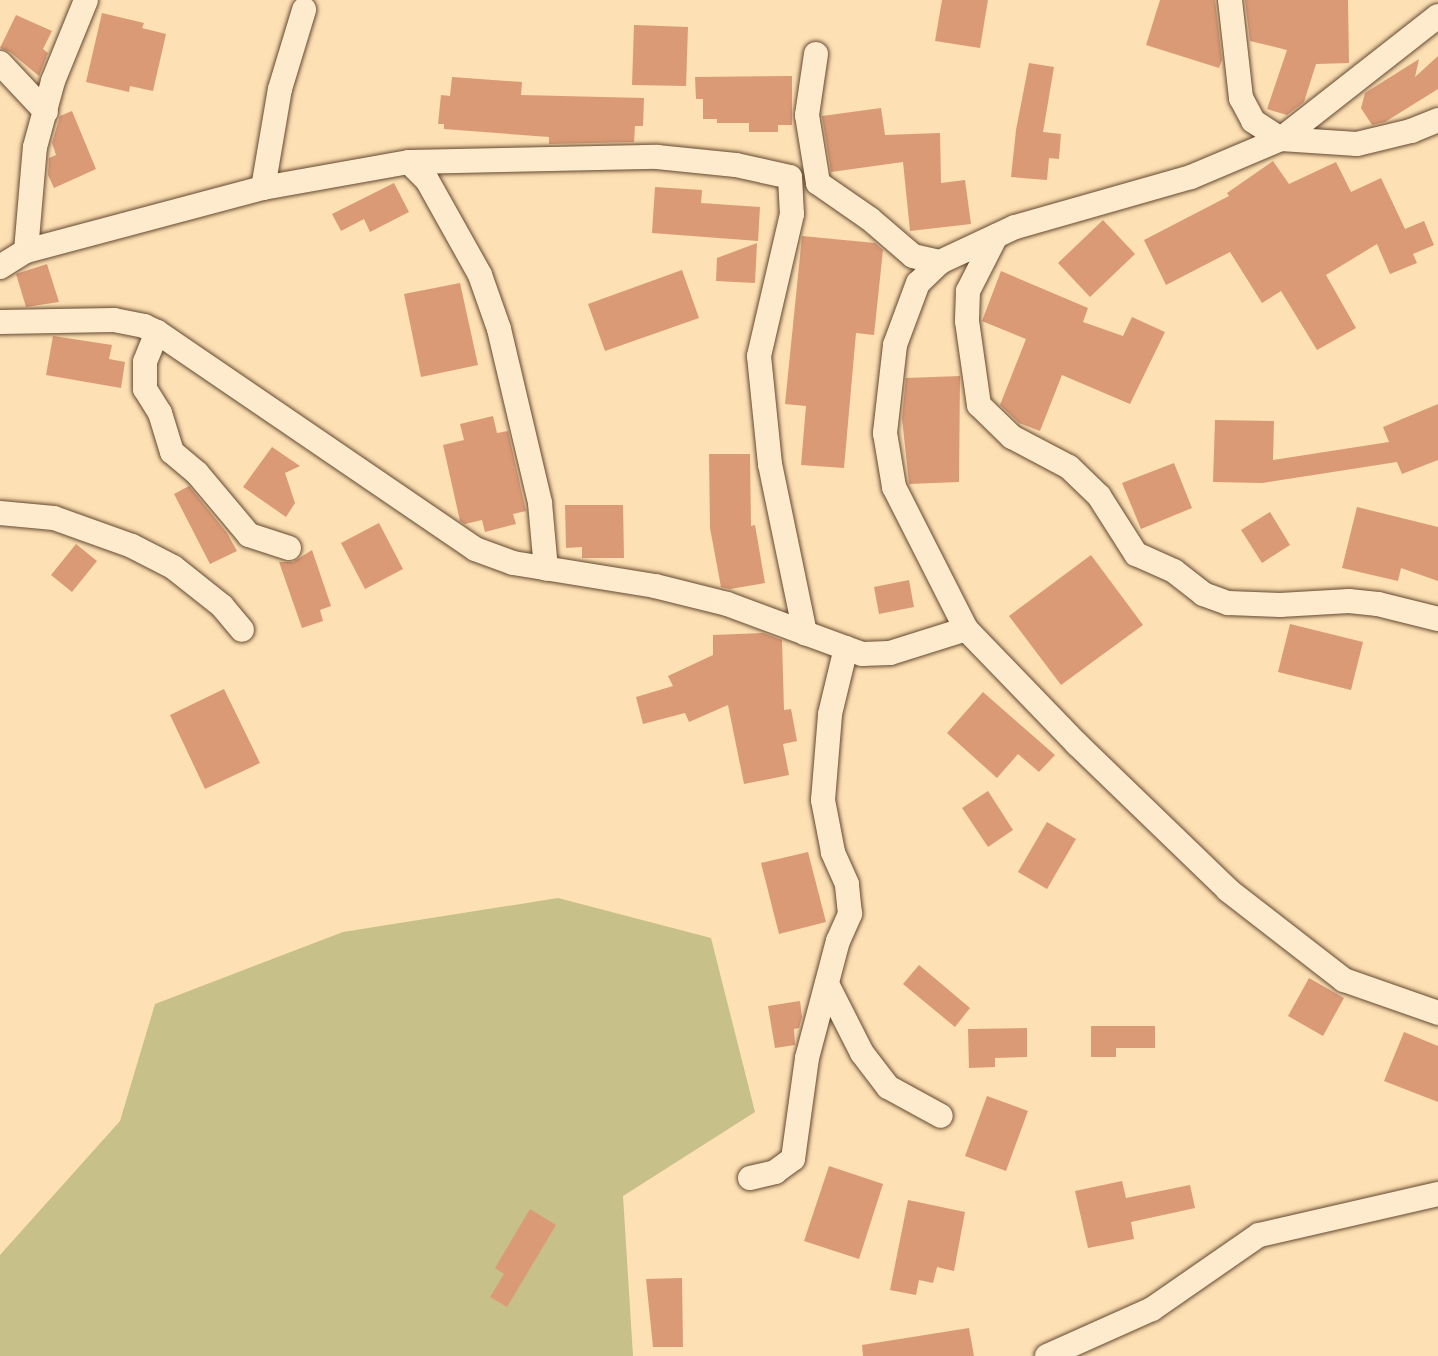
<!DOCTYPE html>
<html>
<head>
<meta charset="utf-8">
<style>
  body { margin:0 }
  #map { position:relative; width:1438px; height:1356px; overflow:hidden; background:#fde0b3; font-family:"EB Garamond",serif }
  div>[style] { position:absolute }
  .green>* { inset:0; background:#c7c088 }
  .building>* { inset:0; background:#da9a76 }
  .roads { filter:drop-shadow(0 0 2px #644830) drop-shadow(0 0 2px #644830) }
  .minor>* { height:24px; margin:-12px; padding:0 12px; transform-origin:12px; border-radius:12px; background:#feebce }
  span { translate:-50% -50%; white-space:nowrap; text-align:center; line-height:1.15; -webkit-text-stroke:7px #feebce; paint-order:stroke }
</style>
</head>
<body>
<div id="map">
  <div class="green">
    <i style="clip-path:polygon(558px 898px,711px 938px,755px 1112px,623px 1196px,633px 1356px,0 1356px,0 1255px,120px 1121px,155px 1004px,343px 932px)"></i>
  </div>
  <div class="building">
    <i style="clip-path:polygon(942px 0,988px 0,980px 48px,935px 41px)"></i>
    <i style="clip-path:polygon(1160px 0,1215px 0,1222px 60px,1219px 68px,1146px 45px)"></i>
    <i style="clip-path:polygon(1245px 0,1348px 0,1349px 63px,1316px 64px,1304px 102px,1287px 115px,1267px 109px,1287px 50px,1250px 41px)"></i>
    <i style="clip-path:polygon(102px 13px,144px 23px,142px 28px,166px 34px,153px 91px,130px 86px,129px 92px,86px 82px)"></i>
    <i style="clip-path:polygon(16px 15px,52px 31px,43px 49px,48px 53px,39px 76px,10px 52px,0 48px)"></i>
    <i style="clip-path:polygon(634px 25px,688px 27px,686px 86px,632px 85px)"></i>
    <i style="clip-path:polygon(1438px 56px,1438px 89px,1385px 122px,1372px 125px,1361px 108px,1365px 93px,1419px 59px,1415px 77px)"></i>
    <i style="clip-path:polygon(1029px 63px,1054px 67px,1043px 132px,1061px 134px,1059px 159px,1049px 158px,1047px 180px,1011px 177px,1016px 130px)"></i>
    <i style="clip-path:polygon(792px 76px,792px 125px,778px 125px,778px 132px,749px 132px,749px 123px,717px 123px,717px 119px,703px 119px,703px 99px,696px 99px,695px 77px)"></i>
    <i style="clip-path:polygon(452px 77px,522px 82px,521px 95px,644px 98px,643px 126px,635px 126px,634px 142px,549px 144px,549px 137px,444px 129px,444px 124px,438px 124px,441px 95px,450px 96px)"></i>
    <i style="clip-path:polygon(881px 108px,885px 135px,940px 133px,941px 183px,965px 180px,971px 224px,910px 231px,903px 162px,831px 172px,822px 116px)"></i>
    <i style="clip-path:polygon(72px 111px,96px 169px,54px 188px,48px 175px,49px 158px,56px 155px,52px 143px,60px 116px)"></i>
    <i style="clip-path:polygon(1273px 161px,1289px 184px,1336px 162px,1351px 192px,1381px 178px,1405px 229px,1424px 221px,1434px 245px,1413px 254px,1417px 263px,1390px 274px,1377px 244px,1326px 275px,1356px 328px,1317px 350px,1281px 291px,1262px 303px,1230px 252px,1166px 285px,1144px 240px,1229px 196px,1227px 193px)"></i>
    <i style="clip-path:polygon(394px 183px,409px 212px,370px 232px,364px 219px,341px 231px,332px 214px)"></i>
    <i style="clip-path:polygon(655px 187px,702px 190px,701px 203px,760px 207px,758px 241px,652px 233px)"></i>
    <i style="clip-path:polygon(1103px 220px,1135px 254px,1090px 297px,1058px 263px)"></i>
    <i style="clip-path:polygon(802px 236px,875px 243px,883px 250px,874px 335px,856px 333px,844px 468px,801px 465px,806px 406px,785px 404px)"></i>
    <i style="clip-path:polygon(757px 243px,755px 283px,716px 281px,717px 258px)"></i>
    <i style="clip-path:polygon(47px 264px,59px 302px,26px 307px,16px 274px)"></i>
    <i style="clip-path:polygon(682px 270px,699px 318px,605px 351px,588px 304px)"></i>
    <i style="clip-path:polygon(1001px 271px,1088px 308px,1083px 322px,1123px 336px,1132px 317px,1165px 332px,1130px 404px,1062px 375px,1040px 431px,1019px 423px,1000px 405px,1026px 339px,982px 321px)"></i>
    <i style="clip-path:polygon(460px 283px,478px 365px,421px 377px,404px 294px)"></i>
    <i style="clip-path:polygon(53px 336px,112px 345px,109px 359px,125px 362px,121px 388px,46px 375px)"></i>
    <i style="clip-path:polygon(960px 376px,959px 482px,909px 484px,902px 418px,906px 378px)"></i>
    <i style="clip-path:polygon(1438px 404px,1438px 460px,1402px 474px,1397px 462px,1262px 483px,1213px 482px,1215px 420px,1274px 421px,1273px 460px,1389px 442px,1383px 427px)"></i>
    <i style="clip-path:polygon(493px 416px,497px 433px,508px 431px,526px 511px,513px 514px,516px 524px,485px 532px,482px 520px,465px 524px,460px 521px,443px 445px,464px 440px,460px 424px)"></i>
    <i style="clip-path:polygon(272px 447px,300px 466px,285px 473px,295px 503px,286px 517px,243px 487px)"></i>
    <i style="clip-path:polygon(709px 454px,750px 454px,751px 526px,755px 525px,765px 583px,730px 589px,721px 587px,710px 528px)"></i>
    <i style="clip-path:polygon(1174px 463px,1192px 508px,1141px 529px,1122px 483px)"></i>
    <i style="clip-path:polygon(189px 486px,227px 533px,237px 551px,210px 564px,174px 494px)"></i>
    <i style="clip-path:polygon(565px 505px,623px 505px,624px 558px,582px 558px,582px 547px,566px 548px)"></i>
    <i style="clip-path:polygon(1357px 507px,1438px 527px,1438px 581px,1401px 568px,1398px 581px,1342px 568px)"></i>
    <i style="clip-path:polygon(1270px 512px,1290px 545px,1262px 563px,1241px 530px)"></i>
    <i style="clip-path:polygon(379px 523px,403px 569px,365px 589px,341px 543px)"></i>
    <i style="clip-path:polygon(76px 544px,97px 561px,72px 592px,51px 575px)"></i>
    <i style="clip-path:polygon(312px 550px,331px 606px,320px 610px,323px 621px,302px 628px,279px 562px,293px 562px)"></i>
    <i style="clip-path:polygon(1091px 555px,1143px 625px,1061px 685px,1009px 616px)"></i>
    <i style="clip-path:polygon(909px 580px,914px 607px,879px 614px,874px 587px)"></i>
    <i style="clip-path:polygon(1290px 624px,1363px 642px,1351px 690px,1278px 672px)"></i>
    <i style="clip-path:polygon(763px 633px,782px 640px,784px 710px,791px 709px,797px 741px,783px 744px,789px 775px,744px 784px,728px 705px,689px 722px,685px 713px,643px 724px,636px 697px,673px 686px,668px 676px,713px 655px,713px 635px)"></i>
    <i style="clip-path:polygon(224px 689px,260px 763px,205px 789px,170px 715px)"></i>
    <i style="clip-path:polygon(983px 692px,1055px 755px,1039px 772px,1018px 754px,997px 778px,947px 733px)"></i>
    <i style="clip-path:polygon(988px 791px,1013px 830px,988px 847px,962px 808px)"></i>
    <i style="clip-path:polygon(1047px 822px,1076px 839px,1047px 889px,1018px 872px)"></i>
    <i style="clip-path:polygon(808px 852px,826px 922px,779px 934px,761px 863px)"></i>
    <i style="clip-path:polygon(919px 965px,970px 1008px,955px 1027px,903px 984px)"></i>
    <i style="clip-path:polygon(1309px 978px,1344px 998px,1323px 1036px,1288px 1016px)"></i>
    <i style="clip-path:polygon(800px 1001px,802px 1017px,799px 1028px,794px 1029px,795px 1045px,775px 1048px,768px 1006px)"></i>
    <i style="clip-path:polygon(1091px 1026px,1155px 1026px,1155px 1048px,1116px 1048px,1116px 1057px,1091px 1057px)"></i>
    <i style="clip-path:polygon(1027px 1028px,1027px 1057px,995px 1058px,995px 1067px,969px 1068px,968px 1029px)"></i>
    <i style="clip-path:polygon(1404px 1032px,1438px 1046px,1438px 1102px,1384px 1081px)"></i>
    <i style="clip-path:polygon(987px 1096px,1028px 1111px,1006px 1171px,965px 1156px)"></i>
    <i style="clip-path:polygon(829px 1166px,883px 1184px,859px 1259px,804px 1241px)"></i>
    <i style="clip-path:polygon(1122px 1181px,1126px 1198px,1190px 1185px,1195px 1208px,1131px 1222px,1134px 1239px,1088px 1248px,1075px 1191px)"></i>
    <i style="clip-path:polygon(908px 1200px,965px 1212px,954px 1271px,937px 1267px,933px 1283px,919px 1280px,916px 1295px,890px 1290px)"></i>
    <i style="clip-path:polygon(530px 1209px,556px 1225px,507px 1307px,490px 1297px,504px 1274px,495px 1268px)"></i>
    <i style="clip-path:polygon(682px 1278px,683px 1347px,653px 1347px,646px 1279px)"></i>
    <i style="clip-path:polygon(969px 1328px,974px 1356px,863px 1356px,862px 1345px)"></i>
  </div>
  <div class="roads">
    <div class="minor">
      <i style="left:1230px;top:0;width:99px;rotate:83.6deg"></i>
      <i style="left:1241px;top:98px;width:26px;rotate:62deg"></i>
      <i style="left:1253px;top:121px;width:33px;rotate:33deg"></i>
      <i style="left:1281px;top:139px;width:76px;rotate:3.8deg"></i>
      <i style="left:1357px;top:144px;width:56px;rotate:-13.5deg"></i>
      <i style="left:1411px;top:131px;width:29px;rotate:-22deg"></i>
      <i style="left:1438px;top:16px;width:199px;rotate:141.9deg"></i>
      <i style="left:1281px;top:139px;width:98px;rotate:157.1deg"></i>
      <i style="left:1191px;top:177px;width:183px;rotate:164.1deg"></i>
      <i style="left:1015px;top:227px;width:83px;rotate:155deg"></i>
      <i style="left:940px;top:262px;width:30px;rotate:136deg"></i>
      <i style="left:918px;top:283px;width:66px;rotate:110.4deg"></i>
      <i style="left:895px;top:345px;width:89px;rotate:96.5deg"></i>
      <i style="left:885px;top:433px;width:55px;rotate:80.5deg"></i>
      <i style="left:894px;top:487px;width:159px;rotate:63.1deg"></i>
      <i style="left:966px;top:629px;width:160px;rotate:46deg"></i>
      <i style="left:1077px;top:744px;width:210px;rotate:44deg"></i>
      <i style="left:1228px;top:890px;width:147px;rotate:37.8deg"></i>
      <i style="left:1344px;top:980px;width:100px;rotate:19.3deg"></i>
      <i style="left:816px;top:54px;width:62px;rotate:98.4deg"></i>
      <i style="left:807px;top:115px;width:69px;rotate:80.8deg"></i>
      <i style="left:818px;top:183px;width:63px;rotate:34.7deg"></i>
      <i style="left:870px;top:219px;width:57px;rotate:40.7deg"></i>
      <i style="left:913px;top:256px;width:28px;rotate:13deg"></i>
      <i style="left:0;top:63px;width:67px;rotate:46.8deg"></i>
      <i style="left:409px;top:162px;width:25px;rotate:45deg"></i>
      <i style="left:427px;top:180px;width:109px;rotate:60.8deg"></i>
      <i style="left:480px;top:275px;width:57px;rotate:70.6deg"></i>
      <i style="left:499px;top:329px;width:179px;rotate:76.7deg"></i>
      <i style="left:540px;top:503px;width:66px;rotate:84.8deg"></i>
      <i style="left:263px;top:188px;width:100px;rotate:-80.3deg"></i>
      <i style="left:280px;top:89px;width:83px;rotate:-73.1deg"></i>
      <i style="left:996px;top:236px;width:62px;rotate:117deg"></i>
      <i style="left:968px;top:291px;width:30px;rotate:92deg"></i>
      <i style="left:967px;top:321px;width:85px;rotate:81.9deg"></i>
      <i style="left:979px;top:405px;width:46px;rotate:44.1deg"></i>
      <i style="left:1012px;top:437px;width:64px;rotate:27.8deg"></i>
      <i style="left:1069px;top:467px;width:42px;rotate:44deg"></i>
      <i style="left:1099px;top:496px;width:69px;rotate:57.5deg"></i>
      <i style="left:1136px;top:554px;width:42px;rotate:24.1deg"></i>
      <i style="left:1174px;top:571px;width:37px;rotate:38deg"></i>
      <i style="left:1203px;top:594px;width:27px;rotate:20deg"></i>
      <i style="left:1228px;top:603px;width:52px;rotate:2.2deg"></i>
      <i style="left:1280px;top:605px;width:69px;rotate:-3.3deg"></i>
      <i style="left:1349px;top:601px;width:29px;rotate:6deg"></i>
      <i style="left:1378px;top:604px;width:62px;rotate:14deg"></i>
      <i style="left:26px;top:251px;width:104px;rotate:-85.1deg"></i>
      <i style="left:35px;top:147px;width:68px;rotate:-74.7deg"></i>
      <i style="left:53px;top:81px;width:87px;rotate:-67.8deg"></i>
      <i style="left:0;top:267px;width:31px;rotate:-32deg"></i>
      <i style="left:26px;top:251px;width:245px;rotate:-14.9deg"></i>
      <i style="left:263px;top:188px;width:148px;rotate:-10.1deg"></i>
      <i style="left:409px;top:162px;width:248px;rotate:-1.2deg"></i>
      <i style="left:657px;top:157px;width:79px;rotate:5.8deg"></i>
      <i style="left:736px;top:165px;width:55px;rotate:12.5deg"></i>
      <i style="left:790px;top:177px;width:37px;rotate:87deg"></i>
      <i style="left:792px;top:214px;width:146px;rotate:103.1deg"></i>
      <i style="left:759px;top:356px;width:109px;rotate:84.2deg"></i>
      <i style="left:770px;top:464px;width:173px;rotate:78.3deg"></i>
      <i style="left:805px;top:633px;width:61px;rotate:20.2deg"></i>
      <i style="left:862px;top:654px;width:28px;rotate:-2deg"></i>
      <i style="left:890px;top:653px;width:80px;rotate:-17.5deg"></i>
      <i style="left:0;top:322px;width:114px;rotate:-1deg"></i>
      <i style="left:114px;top:320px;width:31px;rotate:11deg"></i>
      <i style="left:144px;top:326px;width:14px;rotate:25deg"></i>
      <i style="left:157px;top:332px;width:385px;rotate:34.3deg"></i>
      <i style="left:475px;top:549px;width:40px;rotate:20.2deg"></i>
      <i style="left:513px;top:563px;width:144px;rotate:9.2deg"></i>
      <i style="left:655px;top:586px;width:74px;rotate:14deg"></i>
      <i style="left:727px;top:604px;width:83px;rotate:20.4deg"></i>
      <i style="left:157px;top:332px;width:32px;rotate:112deg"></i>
      <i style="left:145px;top:362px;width:27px;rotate:90deg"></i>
      <i style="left:145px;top:389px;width:28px;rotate:58deg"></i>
      <i style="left:160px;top:413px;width:41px;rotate:72.9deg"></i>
      <i style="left:172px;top:452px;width:33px;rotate:40deg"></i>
      <i style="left:197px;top:473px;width:81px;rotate:50deg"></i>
      <i style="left:249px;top:535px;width:42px;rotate:18deg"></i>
      <i style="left:0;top:513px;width:54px;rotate:5.3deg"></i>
      <i style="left:54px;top:518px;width:83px;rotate:19.7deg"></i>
      <i style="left:132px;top:546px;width:46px;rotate:27.1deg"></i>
      <i style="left:173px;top:567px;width:63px;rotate:38.5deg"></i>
      <i style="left:222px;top:606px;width:31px;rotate:50deg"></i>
      <i style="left:827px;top:984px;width:77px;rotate:63.1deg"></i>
      <i style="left:862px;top:1053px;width:43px;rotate:52.6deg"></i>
      <i style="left:888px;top:1087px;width:60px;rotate:28.7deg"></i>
      <i style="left:750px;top:1178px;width:26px;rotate:-13deg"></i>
      <i style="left:775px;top:1172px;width:22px;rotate:-36deg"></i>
      <i style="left:793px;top:1159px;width:102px;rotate:-82.1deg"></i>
      <i style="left:807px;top:1058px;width:121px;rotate:-75.2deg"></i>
      <i style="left:838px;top:941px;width:30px;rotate:-66deg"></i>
      <i style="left:850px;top:914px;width:30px;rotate:-96deg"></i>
      <i style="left:847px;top:884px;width:35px;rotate:-114deg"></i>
      <i style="left:833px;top:852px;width:53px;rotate:-100.9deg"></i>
      <i style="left:823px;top:800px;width:86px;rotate:-85.3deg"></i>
      <i style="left:830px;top:714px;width:68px;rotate:-76.4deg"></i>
      <i style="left:1047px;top:1356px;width:115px;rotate:-24.1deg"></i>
      <i style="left:1152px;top:1309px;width:130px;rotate:-34.7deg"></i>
      <i style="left:1259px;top:1235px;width:184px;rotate:-12.9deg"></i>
    </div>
  </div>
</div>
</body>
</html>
